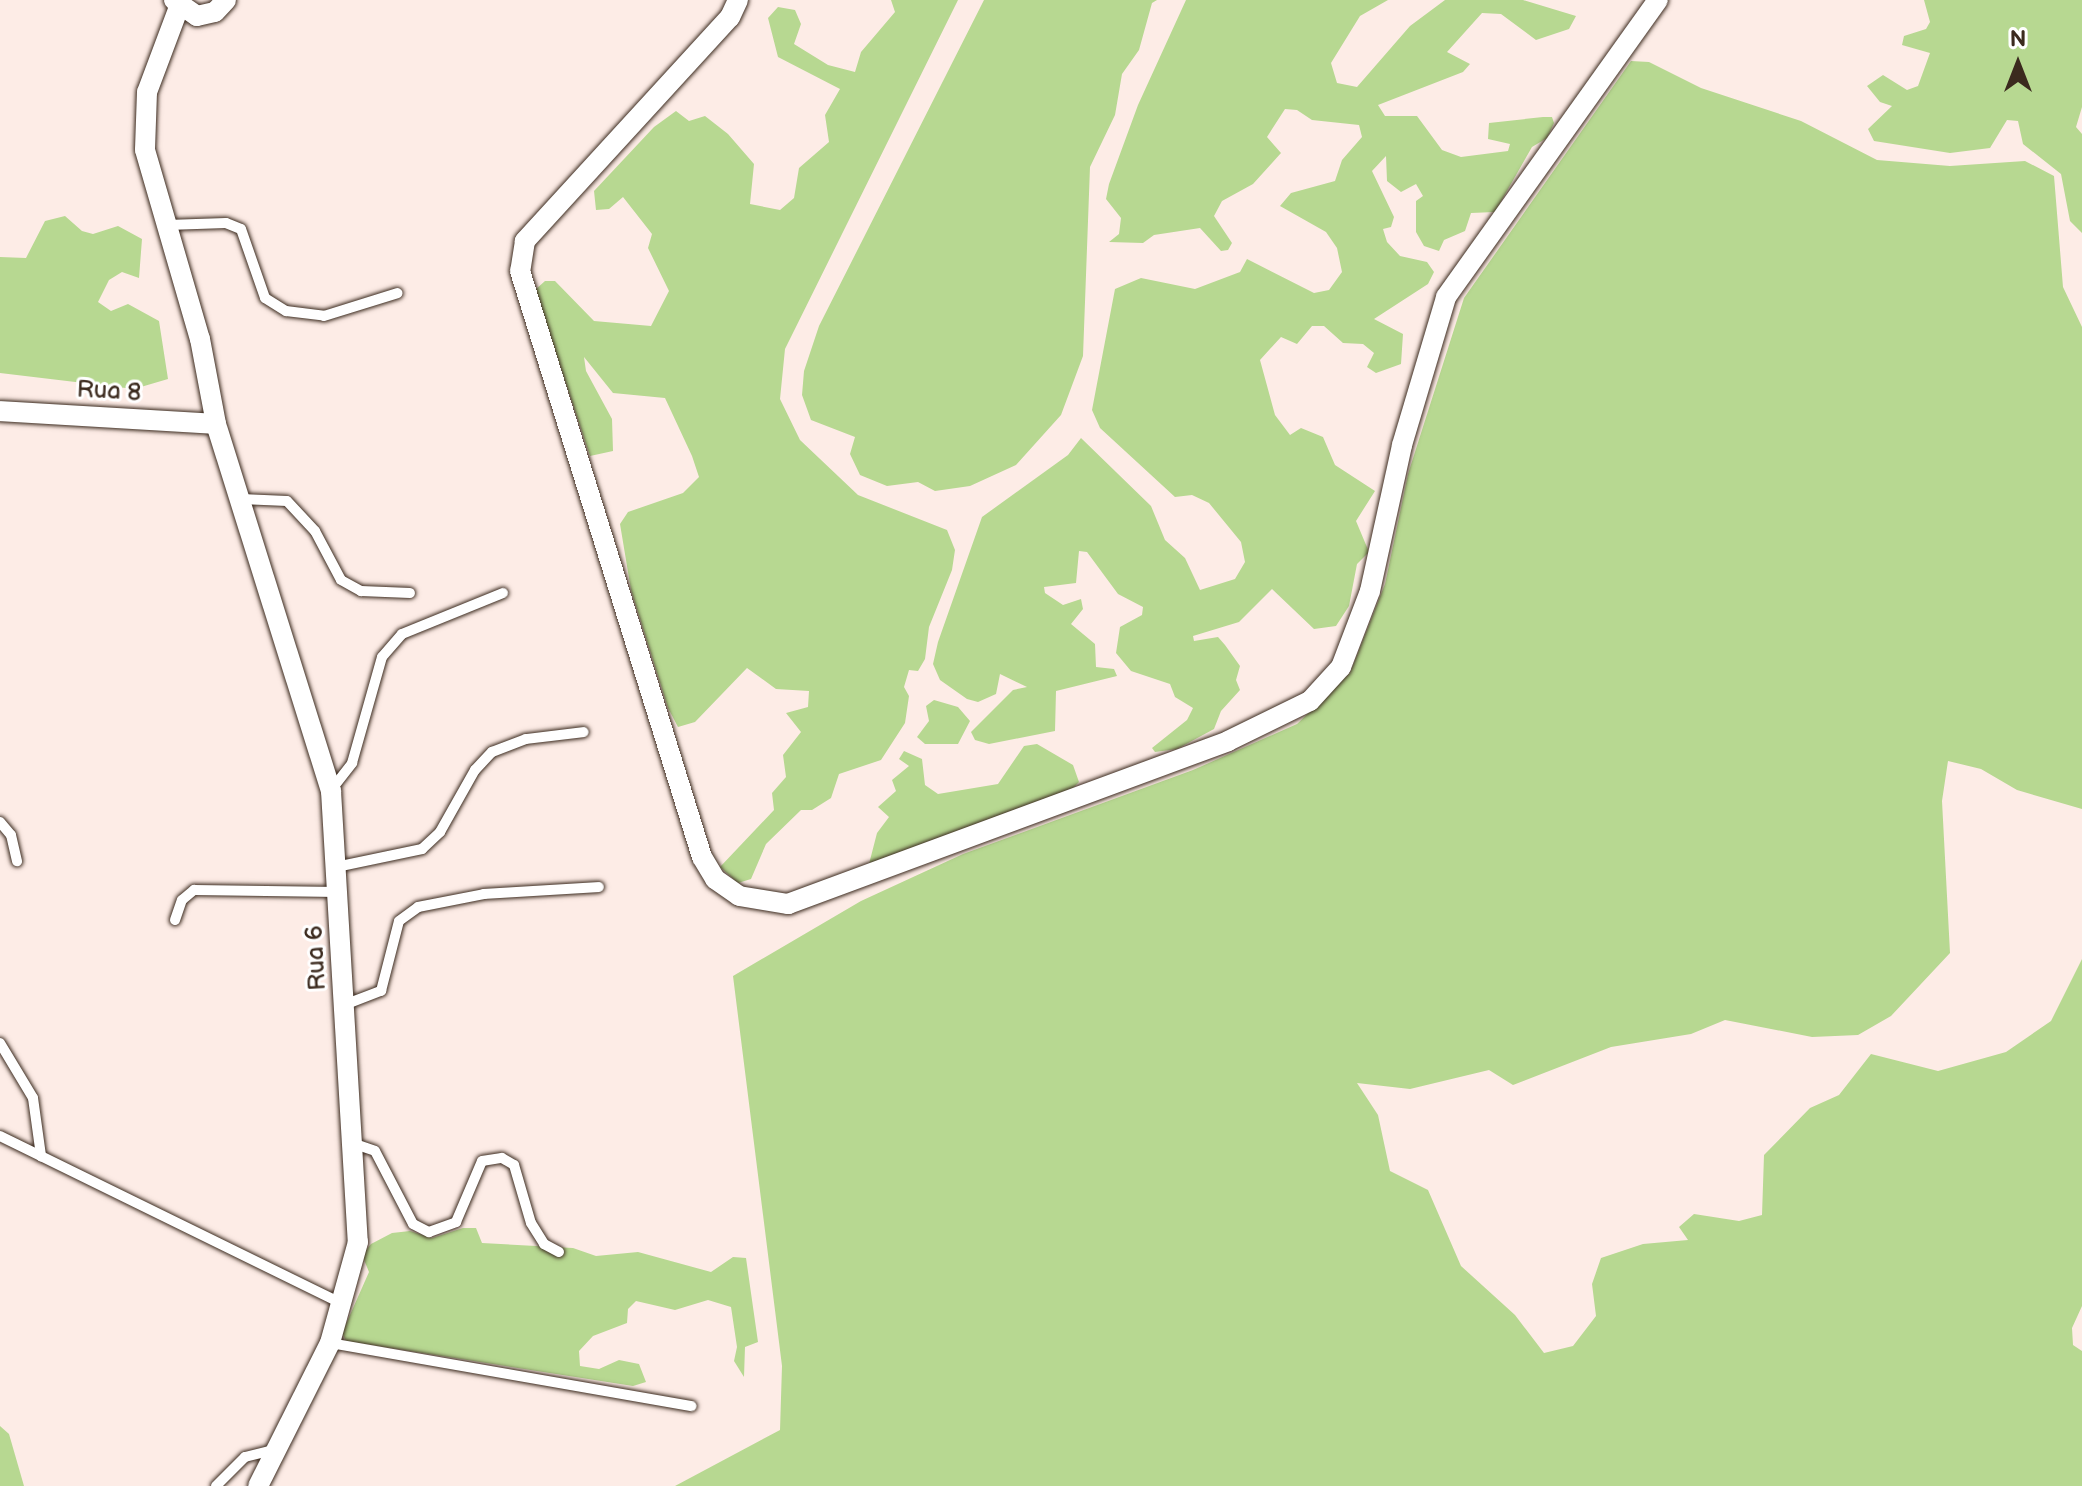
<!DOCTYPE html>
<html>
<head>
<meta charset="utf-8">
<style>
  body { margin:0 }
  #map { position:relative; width:2082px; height:1486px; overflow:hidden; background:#fdece6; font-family:"Balsamiq Sans",sans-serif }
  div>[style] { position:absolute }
  .green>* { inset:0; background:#b7d891 }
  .roads { filter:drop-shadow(0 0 2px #3b2a1e) drop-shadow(0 0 2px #3b2a1e) }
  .lane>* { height:10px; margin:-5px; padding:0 5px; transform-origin:5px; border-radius:5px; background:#fff }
  .street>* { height:20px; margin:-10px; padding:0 10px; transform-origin:10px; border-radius:10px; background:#fff }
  span { translate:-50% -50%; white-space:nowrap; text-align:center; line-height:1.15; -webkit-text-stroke:6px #fff; paint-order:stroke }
  .street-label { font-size:24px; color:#3b2a1e }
  .north { position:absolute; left:1978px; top:24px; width:80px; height:80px; -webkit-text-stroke:6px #fff; paint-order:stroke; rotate:0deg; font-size:22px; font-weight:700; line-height:32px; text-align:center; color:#3b2a1e }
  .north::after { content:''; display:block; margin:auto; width:28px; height:36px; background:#3b2a1e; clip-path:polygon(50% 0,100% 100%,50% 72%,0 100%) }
</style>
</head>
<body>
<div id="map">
  <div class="green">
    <i style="clip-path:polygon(891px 0,958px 0,785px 349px,780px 399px,800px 440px,858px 495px,947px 530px,955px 550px,952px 570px,929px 627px,925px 659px,918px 671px,909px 670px,904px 687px,909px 696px,905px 723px,881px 760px,839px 774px,831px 798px,812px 810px,801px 810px,766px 844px,751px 879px,738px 883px,720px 867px,774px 810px,772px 793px,786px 777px,783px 755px,801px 732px,786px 713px,808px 707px,809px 691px,776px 689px,747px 668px,695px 722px,678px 727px,668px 708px,631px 590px,620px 524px,628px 512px,683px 493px,699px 477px,692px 456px,665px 398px,613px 393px,584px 357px,586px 371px,612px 419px,613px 451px,590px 456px,535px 290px,545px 281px,555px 281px,594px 321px,651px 326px,669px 291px,648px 248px,652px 234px,623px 197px,609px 209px,596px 210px,594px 191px,654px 127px,676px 111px,689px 121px,705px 116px,728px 134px,754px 164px,750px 204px,780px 210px,794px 198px,799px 168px,829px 142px,825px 115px,840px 89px,778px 57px,768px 18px,778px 7px,795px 10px,801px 24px,794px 44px,828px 65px,855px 72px,861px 52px,895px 12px)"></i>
    <i style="clip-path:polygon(984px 0,1157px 0,1152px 3px,1139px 50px,1122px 74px,1115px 115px,1090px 167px,1083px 356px,1061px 415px,1016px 465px,970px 486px,935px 491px,918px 482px,887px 486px,860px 475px,850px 454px,855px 437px,811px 420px,802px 395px,804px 371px,819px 326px)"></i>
    <i style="clip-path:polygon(1186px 0,1388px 0,1360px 16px,1331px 63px,1337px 83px,1357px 87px,1410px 26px,1445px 0,1523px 0,1576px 16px,1569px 29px,1536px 40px,1501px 14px,1482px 13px,1447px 52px,1470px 64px,1463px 72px,1378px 105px,1385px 116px,1417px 116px,1442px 150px,1461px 157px,1508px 151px,1510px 144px,1488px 139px,1489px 123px,1543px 117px,1552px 117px,1554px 123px,1547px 138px,1532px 147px,1495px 212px,1471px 213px,1465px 231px,1444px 240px,1439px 251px,1424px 246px,1416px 232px,1416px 201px,1423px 196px,1416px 184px,1401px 192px,1387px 181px,1386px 156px,1372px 171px,1394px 217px,1391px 227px,1383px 229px,1387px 242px,1400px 256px,1427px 262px,1434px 272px,1428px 284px,1374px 319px,1403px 334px,1401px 364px,1376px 373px,1367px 367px,1374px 353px,1363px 344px,1343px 343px,1324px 326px,1312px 326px,1297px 344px,1281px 337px,1260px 360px,1275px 415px,1290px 435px,1301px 428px,1323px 437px,1335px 465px,1375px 491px,1356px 521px,1369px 552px,1357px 564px,1349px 606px,1336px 626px,1314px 629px,1272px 589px,1239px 622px,1193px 636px,1194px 641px,1218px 637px,1225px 645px,1240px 666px,1236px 680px,1240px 690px,1221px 711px,1214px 729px,1177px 749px,1155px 752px,1152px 748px,1187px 720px,1193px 708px,1175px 697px,1170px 684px,1131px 671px,1116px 653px,1120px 627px,1142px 615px,1143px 607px,1118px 594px,1087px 552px,1079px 551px,1076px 583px,1044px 587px,1045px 593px,1063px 605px,1081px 599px,1083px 609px,1071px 624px,1095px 644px,1096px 667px,1114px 669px,1117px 676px,1056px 691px,1055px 731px,989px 744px,975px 740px,971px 732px,1013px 690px,1027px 687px,1000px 674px,996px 694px,978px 702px,967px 699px,940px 680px,933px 664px,938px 642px,982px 517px,1068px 455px,1081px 438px,1151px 506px,1165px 540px,1185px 558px,1200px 590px,1235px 579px,1245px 562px,1241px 542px,1209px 503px,1192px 495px,1175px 497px,1100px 428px,1092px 410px,1115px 289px,1141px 278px,1195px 289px,1240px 272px,1247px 259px,1314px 293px,1329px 290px,1342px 272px,1337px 248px,1326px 232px,1280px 206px,1291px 193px,1335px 181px,1342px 160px,1362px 137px,1359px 125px,1312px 120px,1297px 110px,1285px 109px,1267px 137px,1281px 153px,1253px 184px,1222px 201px,1214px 216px,1232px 243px,1228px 250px,1221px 251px,1200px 228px,1154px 235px,1143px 243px,1109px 242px,1119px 234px,1121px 218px,1106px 199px,1109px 184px,1138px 105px)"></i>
    <i style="clip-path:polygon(1924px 0,2082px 0,2082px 107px,2076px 127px,2082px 134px,2082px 233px,2070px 221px,2061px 174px,2023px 144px,2018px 121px,2007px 120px,1990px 148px,1950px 153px,1874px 141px,1868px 129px,1892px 106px,1880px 102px,1867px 86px,1883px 75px,1907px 90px,1918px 86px,1930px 53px,1902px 45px,1904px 36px,1926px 29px,1930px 22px)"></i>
    <i style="clip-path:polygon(1631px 61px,1649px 62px,1701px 88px,1801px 121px,1877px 160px,1950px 166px,2025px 161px,2054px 176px,2063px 287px,2082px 327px,2082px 809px,2017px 790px,1981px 769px,1948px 761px,1942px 801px,1950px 953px,1891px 1016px,1858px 1035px,1812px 1037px,1725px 1020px,1691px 1034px,1611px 1047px,1513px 1085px,1489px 1070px,1410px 1089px,1357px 1083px,1378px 1115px,1390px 1171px,1428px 1190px,1461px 1266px,1515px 1315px,1544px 1353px,1573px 1346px,1596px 1316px,1592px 1284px,1601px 1258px,1643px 1244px,1688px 1240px,1679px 1227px,1694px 1214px,1739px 1221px,1762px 1215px,1764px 1155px,1810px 1108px,1839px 1095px,1871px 1054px,1938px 1071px,2006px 1052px,2051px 1021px,2082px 959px,2082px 1306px,2072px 1328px,2073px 1345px,2082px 1351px,2082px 1486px,675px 1486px,780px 1430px,782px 1366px,733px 976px,861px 901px,963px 854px,1193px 770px,1297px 724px,1350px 673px,1385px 584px,1408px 474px,1464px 298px)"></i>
    <i style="clip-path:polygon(65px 216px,82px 231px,93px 234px,118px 226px,142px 239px,139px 278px,122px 272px,109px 280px,98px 302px,111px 311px,128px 304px,159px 321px,168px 379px,134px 389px,0 373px,0 257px,26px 258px,45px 221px)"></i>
    <i style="clip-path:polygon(934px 700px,958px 707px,970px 721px,958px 744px,925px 744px,917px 737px,929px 721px,926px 706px)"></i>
    <i style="clip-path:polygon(1037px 744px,1073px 765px,1079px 782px,1067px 794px,869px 864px,877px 833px,889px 817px,878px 807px,896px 791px,892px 780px,909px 766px,899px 759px,904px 751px,922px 759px,925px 785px,938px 794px,998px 784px,1024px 746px)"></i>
    <i style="clip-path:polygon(463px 1228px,476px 1228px,482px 1243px,573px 1248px,596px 1256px,638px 1252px,711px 1272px,733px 1257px,746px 1258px,758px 1342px,745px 1347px,744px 1377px,734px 1361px,737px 1347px,731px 1307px,708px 1300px,675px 1310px,636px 1301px,628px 1309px,627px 1323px,593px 1336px,579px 1351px,580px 1366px,599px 1369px,619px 1360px,639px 1364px,646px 1382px,633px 1386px,346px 1341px,342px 1333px,369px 1272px,362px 1255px,371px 1244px,392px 1233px,410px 1231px,432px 1238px)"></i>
    <i style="clip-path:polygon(0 1426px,9px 1434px,24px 1486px,0 1486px)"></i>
  </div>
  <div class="roads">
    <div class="lane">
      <i style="left:167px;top:225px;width:59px;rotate:-1.9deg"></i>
      <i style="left:226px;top:223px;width:16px;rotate:22deg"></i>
      <i style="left:241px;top:229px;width:73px;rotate:70.8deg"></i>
      <i style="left:265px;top:298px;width:25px;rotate:32deg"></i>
      <i style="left:286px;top:311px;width:38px;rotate:7deg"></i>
      <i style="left:324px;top:316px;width:77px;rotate:-17.3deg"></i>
      <i style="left:241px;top:499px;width:46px;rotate:2.5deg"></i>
      <i style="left:287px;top:501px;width:41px;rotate:47deg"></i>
      <i style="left:315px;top:531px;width:55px;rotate:62deg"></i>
      <i style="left:341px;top:580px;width:23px;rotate:29deg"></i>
      <i style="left:361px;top:591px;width:49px;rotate:2.3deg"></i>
      <i style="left:332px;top:789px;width:33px;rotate:-52deg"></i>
      <i style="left:352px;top:763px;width:110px;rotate:-74.2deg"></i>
      <i style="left:382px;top:657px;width:30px;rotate:-49deg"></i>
      <i style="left:402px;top:634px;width:109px;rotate:-22.1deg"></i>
      <i style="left:0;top:822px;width:17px;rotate:50deg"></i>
      <i style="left:11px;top:835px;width:27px;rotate:77deg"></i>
      <i style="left:336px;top:867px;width:88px;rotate:-11.8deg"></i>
      <i style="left:422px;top:849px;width:25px;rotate:-43deg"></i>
      <i style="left:440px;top:832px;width:71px;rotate:-60.6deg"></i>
      <i style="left:475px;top:770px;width:25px;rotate:-47deg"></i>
      <i style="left:492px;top:752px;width:36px;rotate:-21deg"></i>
      <i style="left:526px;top:739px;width:58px;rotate:-6.9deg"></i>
      <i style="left:175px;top:920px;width:21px;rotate:-71deg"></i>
      <i style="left:182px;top:900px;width:16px;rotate:-40deg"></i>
      <i style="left:194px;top:890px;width:144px;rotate:0.8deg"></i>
      <i style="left:344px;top:1005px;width:40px;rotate:-21deg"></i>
      <i style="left:381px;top:991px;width:72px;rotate:-75.6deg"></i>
      <i style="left:399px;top:921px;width:24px;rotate:-36deg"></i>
      <i style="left:418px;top:907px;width:67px;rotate:-11.1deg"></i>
      <i style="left:484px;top:894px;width:115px;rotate:-3.5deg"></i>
      <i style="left:0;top:1043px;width:64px;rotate:59deg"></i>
      <i style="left:33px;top:1098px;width:59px;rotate:82.1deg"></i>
      <i style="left:0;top:1136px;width:380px;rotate:26.1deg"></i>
      <i style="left:352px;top:1143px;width:24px;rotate:19deg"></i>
      <i style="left:375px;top:1151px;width:82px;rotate:62.5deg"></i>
      <i style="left:413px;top:1224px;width:18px;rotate:27deg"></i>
      <i style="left:429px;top:1232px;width:29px;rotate:-20deg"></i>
      <i style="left:456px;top:1222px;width:66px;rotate:-66.9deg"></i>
      <i style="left:482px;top:1161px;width:20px;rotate:-9deg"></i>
      <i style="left:502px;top:1158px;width:14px;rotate:30deg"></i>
      <i style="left:514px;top:1165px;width:60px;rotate:73.7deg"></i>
      <i style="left:531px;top:1223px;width:25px;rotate:58deg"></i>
      <i style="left:544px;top:1244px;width:17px;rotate:28deg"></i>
      <i style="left:330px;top:1343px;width:367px;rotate:9.9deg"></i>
      <i style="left:216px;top:1486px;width:41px;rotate:-45deg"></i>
      <i style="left:245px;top:1457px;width:32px;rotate:-14deg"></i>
    </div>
    <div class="street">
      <i style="left:174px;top:0;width:28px;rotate:35deg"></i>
      <i style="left:197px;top:16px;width:18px;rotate:-13deg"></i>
      <i style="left:215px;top:12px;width:16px;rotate:-47deg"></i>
      <i style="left:738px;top:0;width:19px;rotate:115deg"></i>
      <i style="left:730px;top:17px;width:304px;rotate:132.5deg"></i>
      <i style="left:525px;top:241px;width:30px;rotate:99deg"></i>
      <i style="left:520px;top:271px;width:614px;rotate:72.75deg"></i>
      <i style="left:702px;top:857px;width:26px;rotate:59deg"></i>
      <i style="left:715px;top:879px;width:29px;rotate:35deg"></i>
      <i style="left:739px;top:896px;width:50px;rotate:9.3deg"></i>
      <i style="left:788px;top:904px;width:469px;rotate:-20.3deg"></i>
      <i style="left:1228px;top:741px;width:91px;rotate:-26deg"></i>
      <i style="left:1310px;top:701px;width:46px;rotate:-47.6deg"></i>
      <i style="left:1341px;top:667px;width:81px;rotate:-69.1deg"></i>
      <i style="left:1370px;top:591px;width:149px;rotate:-77.6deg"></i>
      <i style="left:1402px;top:445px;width:154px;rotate:-73.4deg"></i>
      <i style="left:1446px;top:297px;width:365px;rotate:-54.5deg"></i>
      <i style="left:179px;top:7px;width:91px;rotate:110.6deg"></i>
      <i style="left:147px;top:92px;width:58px;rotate:92deg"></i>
      <i style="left:145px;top:150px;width:197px;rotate:73.8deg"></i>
      <i style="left:200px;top:339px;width:86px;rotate:79.3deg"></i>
      <i style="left:216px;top:424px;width:385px;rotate:72.6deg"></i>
      <i style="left:331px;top:791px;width:452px;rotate:86.6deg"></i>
      <i style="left:358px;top:1242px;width:105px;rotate:105.5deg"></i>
      <i style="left:330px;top:1343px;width:160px;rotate:116.7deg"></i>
      <i style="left:0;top:411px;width:216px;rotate:3.4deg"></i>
    </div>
  </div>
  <div class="street-label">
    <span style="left:109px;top:391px;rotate:3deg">Rua 8</span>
    <span style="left:316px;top:958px;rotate:-93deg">Rua 6</span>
  </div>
  <div class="north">N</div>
</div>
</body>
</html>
